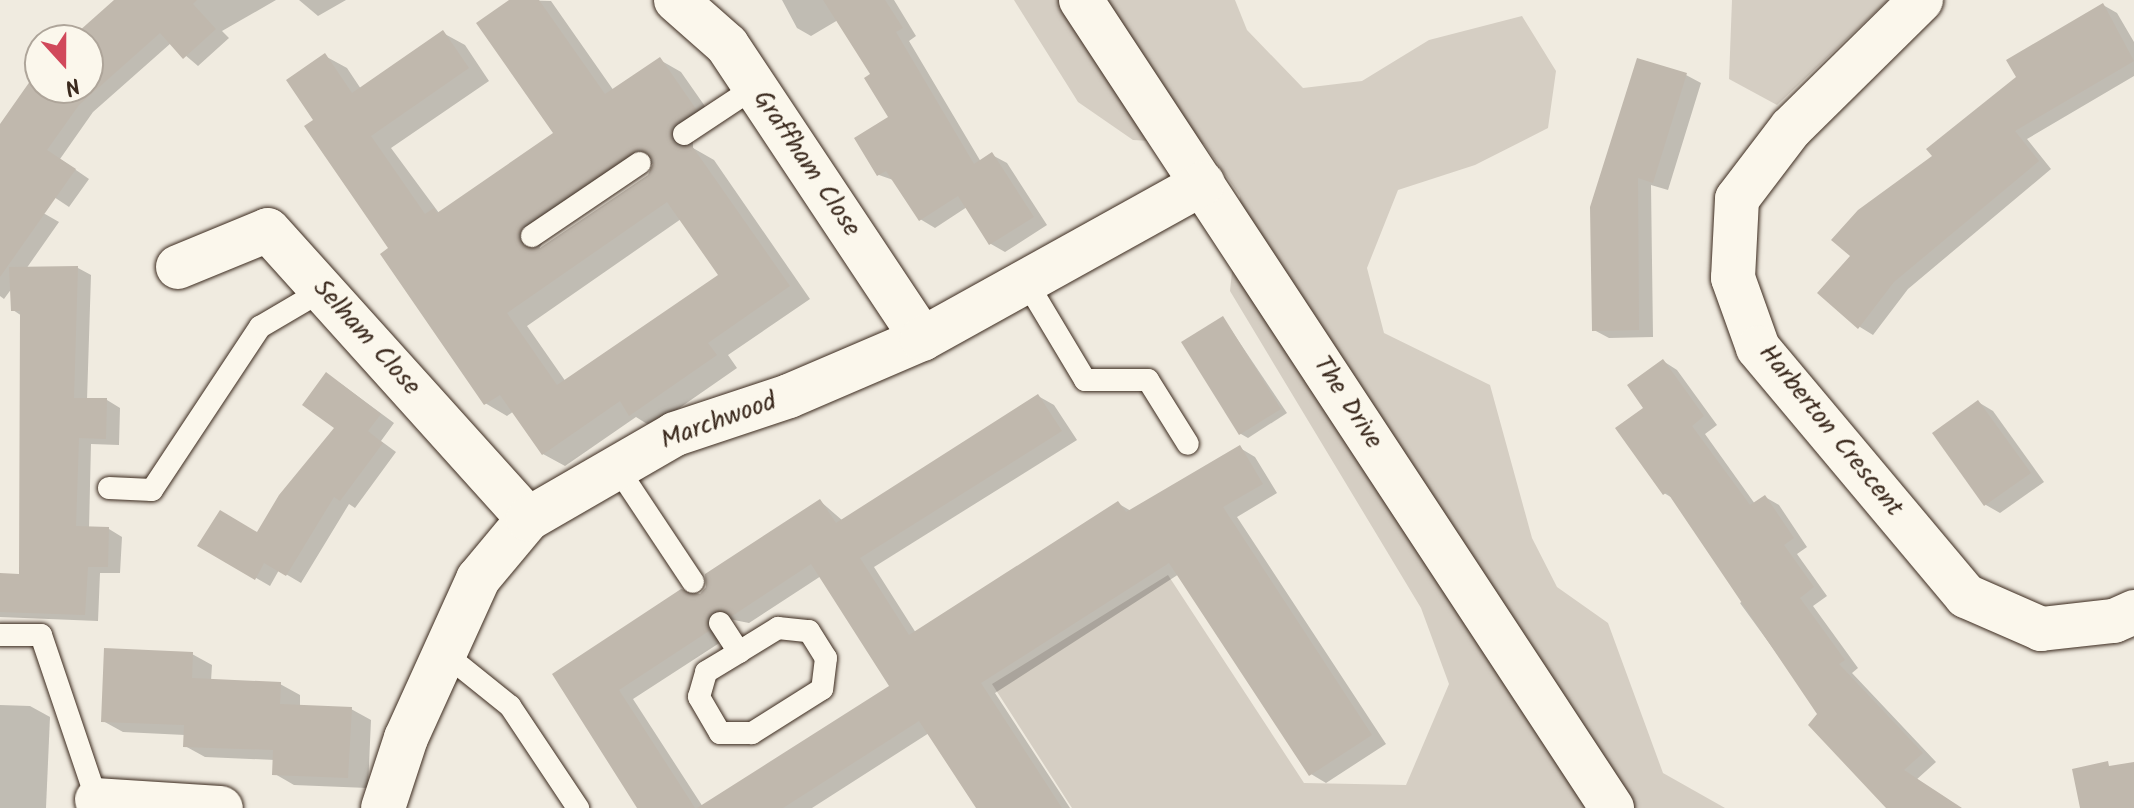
<!DOCTYPE html>
<html>
<head>
<meta charset="utf-8">
<style>
  body { margin:0 }
  #map { position:relative; width:2134px; height:808px; overflow:hidden; background:#f0ebe0; font-family:Kalam,sans-serif }
  div>[style] { position:absolute }
  .green>* { inset:0; background:#d5cec3 }
  .shadow>* { inset:0; background:#0003 }
  .building>* { inset:0; background:#c0b8ad }
  .roads { filter:drop-shadow(0 0 2px #3b2a1e) drop-shadow(0 0 2px #3b2a1e) }
  .service>* { height:22px; margin:-11px; padding:0 11px; transform-origin:11px; border-radius:11px; background:#fbf7ec }
  .minor>* { height:44px; margin:-22px; padding:0 22px; transform-origin:22px; border-radius:22px; background:#fbf7ec }
  span { translate:-50% -50%; white-space:nowrap; text-align:center; line-height:1.15; -webkit-text-stroke:6px #fbf7ec; paint-order:stroke }
  .street-label { font-size:26px; color:#3b2a1e }
  .north { position:absolute; left:24px; top:24px; width:80px; height:80px; box-sizing:border-box; background:#fbf7ec; border:2px solid #aea59a; border-radius:50%; rotate:159deg; font-size:22px; font-weight:700; line-height:32px; text-align:center; color:#3b2a1e }
  .north::after { content:''; display:block; margin:auto; width:28px; height:36px; background:#d1495b; clip-path:polygon(50% 0,100% 100%,50% 72%,0 100%) }
</style>
</head>
<body>
<div id="map">
  <div class="green">
    <i style="clip-path:polygon(1014px 0,1235px 0,1247px 30px,1303px 88px,1362px 81px,1429px 40px,1522px 16px,1556px 71px,1548px 128px,1475px 165px,1398px 190px,1367px 268px,1384px 333px,1490px 385px,1532px 538px,1557px 587px,1608px 623px,1663px 773px,1725px 808px,1072px 808px,992px 684px,1168px 575px,1304px 783px,1406px 785px,1449px 684px,1421px 608px,1230px 291px,1240px 196px,1204px 144px,1133px 140px,1078px 102px)"></i>
    <i style="clip-path:polygon(1732px 0,1888px 0,1777px 105px,1729px 79px)"></i>
  </div>
  <div class="shadow">
    <i style="clip-path:polygon(117px 0,276px 0,222px 31px,229px 38px,198px 66px,171px 43px,93px 112px,60px 159px,89px 179px,69px 207px,0 161px,0 127px,40px 71px,40px 88px,88px 88px,88px 40px,72px 40px)"></i>
    <i style="clip-path:polygon(299px 0,346px 0,318px 16px)"></i>
    <i style="clip-path:polygon(evenodd,512px 0,551px 1px,614px 91px,660px 60px,681px 72px,716px 122px,693px 139px,693px 148px,714px 160px,810px 299px,728px 355px,737px 368px,652px 427px,636px 417px,565px 466px,543px 454px,514px 411px,507px 416px,485px 403px,316px 121px,325px 56px,347px 68px,361px 89px,443px 33px,465px 45px,489px 81px,391px 148px,439px 213px,556px 134px,512px 0,657px 161px,649px 176px,538px 251px,546px 236px,657px 161px,512px 0,681px 219px,720px 276px,566px 382px,527px 326px,681px 219px)"></i>
    <i style="clip-path:polygon(782px 0,894px 0,916px 36px,909px 41px,981px 162px,992px 155px,1007px 163px,1047px 225px,1005px 252px,991px 244px,967px 207px,935px 228px,920px 219px,896px 181px,879px 175px,891px 118px,873px 75px,838px 20px,811px 36px,797px 28px)"></i>
    <i style="clip-path:polygon(2103px 5px,2117px 13px,2134px 42px,2134px 76px,2027px 139px,2051px 169px,1908px 289px,1873px 335px,1860px 327px,1820px 293px,1935px 157px)"></i>
    <i style="clip-path:polygon(1686px 75px,1701px 83px,1668px 190px,1651px 185px,1653px 337px,1609px 338px,1594px 330px,1592px 208px)"></i>
    <i style="clip-path:polygon(45px 214px,59px 222px,26px 269px,78px 268px,91px 275px,87px 400px,107px 400px,120px 408px,119px 445px,91px 444px,89px 529px,109px 529px,122px 537px,120px 573px,100px 573px,98px 621px,0 617px,0 575px,21px 576px,22px 316px,13px 310px,12px 288px,4px 299px,0 296px,0 215px)"></i>
    <i style="clip-path:polygon(1223px 318px,1287px 413px,1248px 438px,1241px 434px)"></i>
    <i style="clip-path:polygon(1663px 361px,1677px 370px,1717px 425px,1705px 434px,1755px 504px,1765px 497px,1779px 505px,1807px 547px,1797px 554px,1827px 596px,1813px 606px,1858px 668px,1852px 673px,1936px 762px,1916px 780px,1960px 808px,1889px 808px,1740px 603px,1744px 600px,1674px 499px,1664px 493px,1646px 409px)"></i>
    <i style="clip-path:polygon(340px 383px,394px 423px,381px 441px,396px 452px,355px 508px,349px 504px,301px 583px,279px 570px,270px 586px,200px 546px,258px 534px,337px 428px)"></i>
    <i style="clip-path:polygon(evenodd,1038px 396px,1054px 405px,1077px 440px,874px 567px,916px 633px,1119px 504px,1131px 511px,1240px 448px,1255px 457px,1277px 493px,1237px 517px,1386px 744px,1326px 783px,1311px 774px,1179px 574px,995px 693px,1070px 808px,978px 808px,929px 733px,812px 808px,640px 808px,554px 675px,701px 596px,820px 501px,843px 521px,1038px 396px,821px 576px,891px 686px,703px 807px,633px 699px,724px 640px,729px 619px,749px 623px,821px 576px)"></i>
    <i style="clip-path:polygon(1978px 402px,1993px 411px,2044px 482px,2000px 513px,1986px 505px)"></i>
    <i style="clip-path:polygon(192px 654px,212px 665px,211px 681px,280px 684px,300px 695px,300px 707px,351px 709px,371px 720px,368px 788px,294px 785px,275px 774px,275px 760px,205px 757px,185px 746px,185px 735px,123px 732px,103px 721px)"></i>
    <i style="clip-path:polygon(0 705px,30px 706px,50px 717px,46px 808px,0 808px)"></i>
  </div>
  <div class="building">
    <i style="clip-path:polygon(114px 0,197px 0,193px 4px,216px 29px,183px 59px,160px 33px,79px 105px,47px 150px,76px 169px,0 277px,0 124px,40px 67px,40px 88px,88px 88px,88px 40px,69px 40px)"></i>
    <i style="clip-path:polygon(evenodd,509px 0,539px 0,605px 94px,660px 57px,696px 109px,672px 127px,672px 141px,678px 147px,692px 146px,790px 286px,708px 343px,717px 355px,629px 416px,620px 401px,542px 455px,500px 395px,484px 405px,380px 254px,388px 248px,304px 126px,313px 120px,286px 80px,325px 53px,352px 93px,443px 30px,469px 68px,371px 136px,425px 214px,434px 208px,437px 213px,553px 133px,476px 23px,509px 0,640px 149px,654px 161px,648px 175px,540px 248px,521px 244px,518px 236px,524px 224px,640px 149px,509px 0,667px 202px,718px 275px,557px 385px,507px 313px,667px 202px)"></i>
    <i style="clip-path:polygon(823px 0,885px 0,903px 28px,896px 32px,974px 164px,992px 152px,1034px 217px,989px 245px,958px 196px,919px 221px,886px 171px,877px 176px,854px 138px,888px 117px,864px 78px,870px 74px)"></i>
    <i style="clip-path:polygon(2103px 3px,2134px 61px,2015px 131px,2039px 161px,1894px 282px,1858px 329px,1817px 293px,1850px 256px,1831px 240px,1858px 210px,1932px 156px,1926px 149px,2016px 77px,2006px 60px)"></i>
    <i style="clip-path:polygon(1637px 58px,1687px 73px,1653px 183px,1638px 178px,1639px 330px,1592px 331px,1590px 207px)"></i>
    <i style="clip-path:polygon(78px 266px,74px 398px,107px 398px,106px 439px,79px 438px,76px 526px,109px 527px,108px 567px,88px 567px,85px 615px,0 612px,0 573px,19px 574px,20px 311px,11px 311px,9px 267px)"></i>
    <i style="clip-path:polygon(1223px 316px,1281px 409px,1239px 435px,1181px 342px)"></i>
    <i style="clip-path:polygon(1663px 359px,1704px 416px,1692px 426px,1750px 505px,1765px 495px,1794px 538px,1784px 545px,1814px 587px,1800px 598px,1845px 660px,1839px 664px,1923px 753px,1904px 770px,1962px 808px,1886px 808px,1808px 725px,1817px 714px,1667px 492px,1663px 495px,1615px 428px,1643px 408px,1627px 385px)"></i>
    <i style="clip-path:polygon(326px 372px,381px 414px,368px 431px,383px 443px,340px 501px,334px 497px,286px 576px,264px 563px,255px 580px,197px 546px,220px 510px,257px 532px,279px 495px,334px 428px,302px 405px)"></i>
    <i style="clip-path:polygon(1038px 394px,1062px 431px,860px 558px,909px 635px,1118px 501px,1126px 512px,1240px 445px,1263px 484px,1223px 507px,1372px 735px,1309px 776px,1169px 563px,981px 683px,1062px 808px,976px 808px,919px 721px,783px 808px,697px 808px,889px 686px,811px 564px,732px 616px,713px 611px,707px 617px,709px 631px,619px 690px,695px 808px,637px 808px,552px 674px,681px 589px,700px 594px,706px 587px,705px 574px,820px 499px,836px 523px)"></i>
    <i style="clip-path:polygon(1978px 400px,2031px 473px,1984px 506px,1932px 433px)"></i>
    <i style="clip-path:polygon(104px 648px,193px 652px,192px 678px,281px 682px,280px 704px,352px 707px,348px 778px,272px 775px,273px 750px,183px 747px,184px 725px,101px 722px)"></i>
    <i style="clip-path:polygon(2108px 761px,2109px 766px,2134px 762px,2134px 808px,2080px 808px,2072px 769px)"></i>
  </div>
  <div class="roads">
    <div class="service">
      <i style="left:684px;top:134px;width:85px;rotate:-33.5deg"></i>
      <i style="left:532px;top:236px;width:130px;rotate:-34.1deg"></i>
      <i style="left:1027px;top:283px;width:113px;rotate:59.1deg"></i>
      <i style="left:1085px;top:380px;width:63px"></i>
      <i style="left:1148px;top:380px;width:75px;rotate:58deg"></i>
      <i style="left:616px;top:466px;width:139px;rotate:56.4deg"></i>
      <i style="left:109px;top:488px;width:43px;rotate:2.7deg"></i>
      <i style="left:152px;top:490px;width:196px;rotate:-56.5deg"></i>
      <i style="left:260px;top:327px;width:73px;rotate:-30.4deg"></i>
      <i style="left:720px;top:623px;width:35px;rotate:57deg"></i>
      <i style="left:739px;top:652px;width:46px;rotate:-31.6deg"></i>
      <i style="left:778px;top:628px;width:31px;rotate:6deg"></i>
      <i style="left:809px;top:631px;width:32px;rotate:58deg"></i>
      <i style="left:826px;top:658px;width:31px;rotate:97deg"></i>
      <i style="left:822px;top:689px;width:83px;rotate:147.8deg"></i>
      <i style="left:752px;top:733px;width:32px;rotate:180deg"></i>
      <i style="left:720px;top:733px;width:42px;rotate:-120.3deg"></i>
      <i style="left:699px;top:697px;width:26px;rotate:-74deg"></i>
      <i style="left:706px;top:672px;width:39px;rotate:-31deg"></i>
      <i style="left:0;top:635px;width:41px"></i>
      <i style="left:41px;top:635px;width:174px;rotate:71.3deg"></i>
      <i style="left:444px;top:653px;width:85px;rotate:38.8deg"></i>
      <i style="left:510px;top:706px;width:123px;rotate:56.3deg"></i>
    </div>
    <div class="minor">
      <i style="left:676px;top:0;width:68px;rotate:41.4deg"></i>
      <i style="left:727px;top:45px;width:353px;rotate:56.4deg"></i>
      <i style="left:1081px;top:0;width:967px;rotate:56.69deg"></i>
      <i style="left:1921px;top:0;width:182px;rotate:135.4deg"></i>
      <i style="left:1791px;top:128px;width:89px;rotate:127.3deg"></i>
      <i style="left:1737px;top:199px;width:79px;rotate:92.9deg"></i>
      <i style="left:1733px;top:278px;width:74px;rotate:70.3deg"></i>
      <i style="left:1758px;top:348px;width:324px;rotate:50deg"></i>
      <i style="left:1966px;top:596px;width:82px;rotate:23.7deg"></i>
      <i style="left:2041px;top:629px;width:73px;rotate:-6.3deg"></i>
      <i style="left:2114px;top:621px;width:22px;rotate:-24deg"></i>
      <i style="left:178px;top:267px;width:97px;rotate:-22.3deg"></i>
      <i style="left:268px;top:230px;width:389px;rotate:48deg"></i>
      <i style="left:97px;top:800px;width:124px;rotate:3.7deg"></i>
      <i style="left:383px;top:808px;width:74px;rotate:-71.8deg"></i>
      <i style="left:406px;top:738px;width:175px;rotate:-65.6deg"></i>
      <i style="left:478px;top:579px;width:78px;rotate:-50.2deg"></i>
      <i style="left:528px;top:519px;width:170px;rotate:-30deg"></i>
      <i style="left:675px;top:434px;width:120px;rotate:-18.4deg"></i>
      <i style="left:789px;top:396px;width:145px;rotate:-23.2deg"></i>
      <i style="left:922px;top:339px;width:321px;rotate:-29deg"></i>
    </div>
  </div>
  <div class="street-label">
    <span style="left:806px;top:164px;rotate:56deg">Graffham Close</span>
    <span style="left:366px;top:338px;rotate:48deg">Selham Close</span>
    <span style="left:1347px;top:403px;rotate:57deg">The Drive</span>
    <span style="left:719px;top:422px;rotate:-20deg">Marchwood</span>
    <span style="left:1830px;top:431px;rotate:51deg">Harberton Crescent</span>
  </div>
  <div class="north">N</div>
</div>
</body>
</html>
